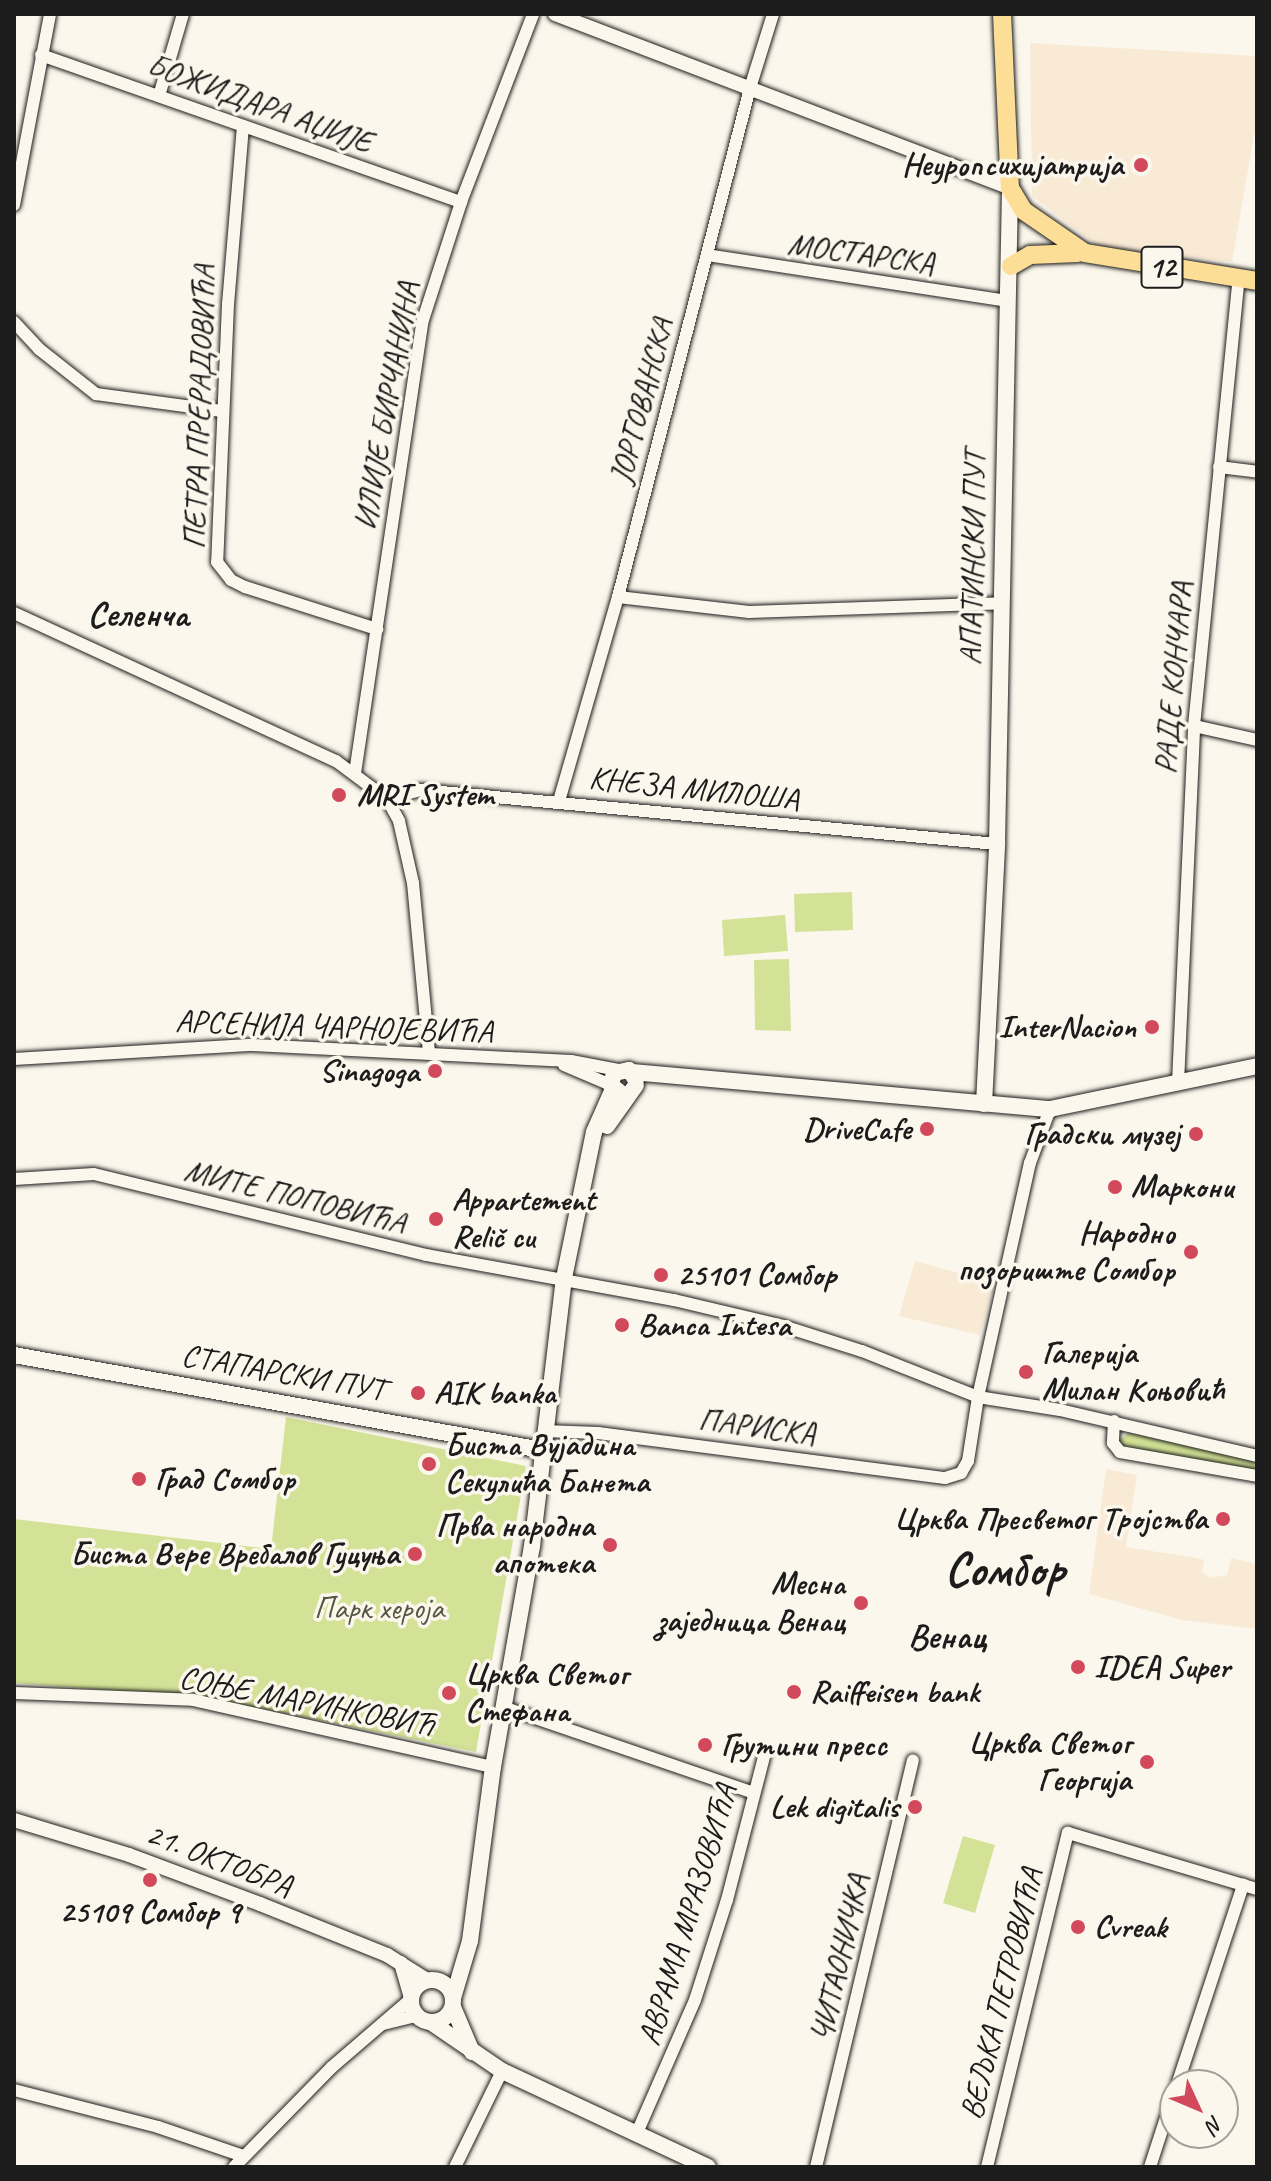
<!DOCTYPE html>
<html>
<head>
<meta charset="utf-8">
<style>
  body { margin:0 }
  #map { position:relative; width:1271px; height:2181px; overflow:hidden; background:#fbf7ec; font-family:Caveat,sans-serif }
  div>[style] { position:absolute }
  .built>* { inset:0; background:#f9ead6 }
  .green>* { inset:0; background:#d3e296 }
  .roads { filter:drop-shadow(0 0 2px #1c1c1c) drop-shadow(0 0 2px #1c1c1c) }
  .minor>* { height:12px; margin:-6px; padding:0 6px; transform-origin:6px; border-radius:6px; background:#fbf7ec }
  .tertiary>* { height:14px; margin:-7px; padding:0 7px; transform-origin:7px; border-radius:7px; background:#fbf7ec }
  .secondary>* { height:16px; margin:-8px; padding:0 8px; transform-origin:8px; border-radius:8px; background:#fbf7ec }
  .secondary>.ring { margin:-8px; padding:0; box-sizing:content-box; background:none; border:16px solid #fbf7ec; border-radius:50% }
  .primary>* { height:18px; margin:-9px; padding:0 9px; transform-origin:9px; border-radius:9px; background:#fdde96 }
  .dots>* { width:22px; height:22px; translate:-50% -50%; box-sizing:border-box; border:4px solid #fbf7ec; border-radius:50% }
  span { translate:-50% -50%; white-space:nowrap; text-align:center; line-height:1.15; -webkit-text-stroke:7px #fbf7ec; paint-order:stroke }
  .shield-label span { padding:2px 6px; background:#fbf7ec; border:2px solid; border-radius:6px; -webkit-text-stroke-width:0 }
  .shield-label { font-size:30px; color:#1c1c1c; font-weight:700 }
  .street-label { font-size:32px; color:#1c1c1c }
  .poi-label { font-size:32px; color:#1c1c1c; font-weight:700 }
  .right { translate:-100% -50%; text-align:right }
  .left { translate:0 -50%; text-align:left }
  .park-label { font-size:32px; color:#535741 }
  .quarter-label { font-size:36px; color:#1c1c1c; font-weight:700 }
  .town-label { font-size:48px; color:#1c1c1c; font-weight:700 }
  .frame { position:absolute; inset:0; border:16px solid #1c1c1c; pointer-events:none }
  .north { position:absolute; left:1159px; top:2069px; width:80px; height:80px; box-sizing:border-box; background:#fbf7ec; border:2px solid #a29f99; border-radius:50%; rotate:134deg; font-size:22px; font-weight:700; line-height:32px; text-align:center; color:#1c1c1c }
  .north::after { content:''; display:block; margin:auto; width:28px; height:36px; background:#d1495b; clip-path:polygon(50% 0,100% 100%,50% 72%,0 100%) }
</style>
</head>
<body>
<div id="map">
  <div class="built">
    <i style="clip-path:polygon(1030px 43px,1257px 56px,1257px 118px,1232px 262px,1100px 248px,1032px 196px)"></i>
    <i style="clip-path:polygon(915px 1261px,995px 1283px,980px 1335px,899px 1316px)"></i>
    <i style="clip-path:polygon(1106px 1469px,1137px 1475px,1126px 1547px,1197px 1558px,1204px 1560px,1202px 1571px,1210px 1578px,1227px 1575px,1231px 1558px,1257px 1564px,1257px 1629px,1182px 1620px,1089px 1594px)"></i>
  </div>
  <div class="green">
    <i style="clip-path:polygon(852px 892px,853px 930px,795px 932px,794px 894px)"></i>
    <i style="clip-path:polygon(785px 915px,788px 951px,724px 956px,722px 920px)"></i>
    <i style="clip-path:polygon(789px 959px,791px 1031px,755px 1030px,754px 960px)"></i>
    <i style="clip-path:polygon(286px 1417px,526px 1466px,476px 1752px,205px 1697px,14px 1683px,14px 1519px,271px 1549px)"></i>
    <i style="clip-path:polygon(1133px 1430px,1257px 1462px,1257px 1471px,1128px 1452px,1119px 1440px)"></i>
    <i style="clip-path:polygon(963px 1836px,995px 1845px,975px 1913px,943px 1903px)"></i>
  </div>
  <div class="roads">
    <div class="minor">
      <i style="left:41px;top:55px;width:445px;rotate:19.3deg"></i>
      <i style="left:159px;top:96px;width:85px;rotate:-73.7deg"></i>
      <i style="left:243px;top:126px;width:179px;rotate:94.8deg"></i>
      <i style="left:228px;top:304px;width:258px;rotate:92.4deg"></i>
      <i style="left:217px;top:562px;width:23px;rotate:52deg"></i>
      <i style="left:231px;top:580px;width:16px;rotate:27deg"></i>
      <i style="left:245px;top:587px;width:139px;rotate:17.7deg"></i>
      <i style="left:14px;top:205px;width:194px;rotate:-79.3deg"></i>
      <i style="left:707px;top:255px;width:304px;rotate:8.7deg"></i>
      <i style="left:14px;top:322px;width:37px;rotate:47deg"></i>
      <i style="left:39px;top:349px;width:73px;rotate:38.3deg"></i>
      <i style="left:96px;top:394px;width:127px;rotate:7.7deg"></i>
      <i style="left:1219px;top:467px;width:38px;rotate:7deg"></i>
      <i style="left:618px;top:597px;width:132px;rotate:6.5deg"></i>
      <i style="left:749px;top:612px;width:253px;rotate:-2deg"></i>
      <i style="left:14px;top:613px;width:354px;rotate:24.7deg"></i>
      <i style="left:336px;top:761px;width:64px;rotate:36.7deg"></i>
      <i style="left:387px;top:799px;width:25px;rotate:61deg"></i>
      <i style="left:399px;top:821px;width:64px;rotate:77.3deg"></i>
      <i style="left:413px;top:883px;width:170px;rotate:84.6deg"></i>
      <i style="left:1194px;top:726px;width:65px;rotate:12.5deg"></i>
      <i style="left:355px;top:773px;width:458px;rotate:-81.5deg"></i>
      <i style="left:423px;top:320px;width:124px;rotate:-72.1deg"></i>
      <i style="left:461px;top:202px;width:201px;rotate:-69deg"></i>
      <i style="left:387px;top:799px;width:34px;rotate:-15deg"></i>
      <i style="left:420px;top:790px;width:580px;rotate:5.35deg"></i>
      <i style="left:559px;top:801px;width:212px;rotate:-73.9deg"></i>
      <i style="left:618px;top:597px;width:526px;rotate:-75.46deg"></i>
      <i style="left:750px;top:88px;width:77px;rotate:-72.7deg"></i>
      <i style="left:14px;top:1059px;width:239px;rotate:-3.4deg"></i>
      <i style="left:253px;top:1045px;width:318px;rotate:2.9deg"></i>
      <i style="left:571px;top:1061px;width:48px;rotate:10.8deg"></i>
      <i style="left:564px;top:1065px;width:51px;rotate:23.1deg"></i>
      <i style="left:1178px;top:1083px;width:357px;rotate:-87.4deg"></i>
      <i style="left:1194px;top:726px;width:449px;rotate:-84.3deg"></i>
      <i style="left:14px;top:1179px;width:80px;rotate:-3.6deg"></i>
      <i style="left:94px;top:1174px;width:342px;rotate:13.7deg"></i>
      <i style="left:426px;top:1255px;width:252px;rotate:10.3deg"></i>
      <i style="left:674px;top:1300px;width:112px;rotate:13.4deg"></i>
      <i style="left:783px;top:1326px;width:83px;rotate:17.6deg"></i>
      <i style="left:862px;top:1351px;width:125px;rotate:21.6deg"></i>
      <i style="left:978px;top:1397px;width:83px;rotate:9deg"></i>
      <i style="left:1060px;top:1410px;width:202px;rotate:13.1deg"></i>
      <i style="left:1114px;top:1421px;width:22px;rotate:93deg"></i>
      <i style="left:1113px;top:1443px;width:11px;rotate:52deg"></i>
      <i style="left:1120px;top:1452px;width:139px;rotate:9.9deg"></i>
      <i style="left:544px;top:1431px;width:54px;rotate:2.1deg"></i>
      <i style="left:598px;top:1433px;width:350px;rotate:7.4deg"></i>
      <i style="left:945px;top:1478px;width:17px;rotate:-17deg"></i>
      <i style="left:961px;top:1473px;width:14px;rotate:-60deg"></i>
      <i style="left:968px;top:1461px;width:65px;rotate:-81.1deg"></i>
      <i style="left:978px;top:1397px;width:240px;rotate:-77.5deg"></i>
      <i style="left:1030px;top:1163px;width:58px;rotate:-69.7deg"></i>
      <i style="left:14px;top:1693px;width:179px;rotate:2.2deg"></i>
      <i style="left:193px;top:1700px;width:307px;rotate:12.6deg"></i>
      <i style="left:506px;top:1708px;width:262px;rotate:18.9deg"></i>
      <i style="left:383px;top:2024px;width:34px;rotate:-14deg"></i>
      <i style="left:1177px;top:2085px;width:211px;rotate:-71.7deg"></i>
      <i style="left:14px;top:2090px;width:149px;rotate:14.4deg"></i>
      <i style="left:158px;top:2127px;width:90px;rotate:18.8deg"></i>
      <i style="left:636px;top:2135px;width:147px;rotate:-66.4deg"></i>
      <i style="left:695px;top:2000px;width:105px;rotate:-72.3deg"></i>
      <i style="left:727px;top:1900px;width:152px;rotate:-75.5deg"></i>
      <i style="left:234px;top:2167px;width:140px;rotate:-45.6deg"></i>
      <i style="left:332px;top:2067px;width:103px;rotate:-40.7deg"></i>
      <i style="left:455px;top:2167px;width:107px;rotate:-63.9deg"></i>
      <i style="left:816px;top:2167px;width:418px;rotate:-76.6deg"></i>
      <i style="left:987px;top:2167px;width:344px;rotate:-76.4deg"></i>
      <i style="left:1068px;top:1833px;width:197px;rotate:16.5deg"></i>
      <i style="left:1150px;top:2167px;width:81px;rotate:-72deg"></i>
    </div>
    <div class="tertiary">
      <i style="left:555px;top:14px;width:487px;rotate:20.9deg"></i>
      <i style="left:14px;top:1820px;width:120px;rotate:16.9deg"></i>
      <i style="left:129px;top:1855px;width:140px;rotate:20.5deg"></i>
      <i style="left:260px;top:1904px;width:137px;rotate:21.9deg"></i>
      <i style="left:387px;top:1955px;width:47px;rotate:32deg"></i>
      <i style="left:401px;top:1963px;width:35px;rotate:74deg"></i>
    </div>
    <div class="secondary">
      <i style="left:632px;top:1072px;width:420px;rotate:5.1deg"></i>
      <i style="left:1050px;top:1109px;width:211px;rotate:-11.7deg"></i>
      <i style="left:622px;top:1094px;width:14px;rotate:-141deg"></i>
      <i style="left:611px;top:1085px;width:12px;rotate:-76deg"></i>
      <i style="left:614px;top:1073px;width:15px;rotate:-11deg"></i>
      <i style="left:629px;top:1070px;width:12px;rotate:55deg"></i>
      <i style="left:984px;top:1104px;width:260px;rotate:-87.1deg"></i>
      <i style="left:997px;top:844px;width:656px;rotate:-88.86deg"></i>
      <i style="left:607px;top:1126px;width:50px;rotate:-54.7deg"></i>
      <i style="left:14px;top:1355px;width:536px;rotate:10.2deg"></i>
      <i class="ring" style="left:411px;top:1980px;width:26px;height:26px"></i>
      <i style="left:453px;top:1998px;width:59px;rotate:-73.4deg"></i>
      <i style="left:470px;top:1941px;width:176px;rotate:-82.5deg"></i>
      <i style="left:493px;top:1767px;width:224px;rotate:-80deg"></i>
      <i style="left:532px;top:1546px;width:270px;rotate:-83.2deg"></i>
      <i style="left:564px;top:1278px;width:149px;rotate:-78.4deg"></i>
      <i style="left:594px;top:1132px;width:47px;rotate:-66.2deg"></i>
      <i style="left:453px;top:2007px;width:49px;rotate:67.1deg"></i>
      <i style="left:432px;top:2023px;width:85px;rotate:34.4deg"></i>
      <i style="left:502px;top:2071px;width:227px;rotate:25deg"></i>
    </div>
    <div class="primary">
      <i style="left:1002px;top:14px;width:174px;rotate:87.4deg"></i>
      <i style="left:1010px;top:188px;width:27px;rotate:59deg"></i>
      <i style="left:1024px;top:211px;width:74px;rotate:34.5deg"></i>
      <i style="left:1085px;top:253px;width:174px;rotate:9.2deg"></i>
      <i style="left:1011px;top:266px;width:22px;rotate:-30deg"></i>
      <i style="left:1030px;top:255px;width:48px;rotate:-2.4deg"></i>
    </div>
  </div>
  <div class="dots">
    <i style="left:1141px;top:165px;background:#d1495b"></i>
    <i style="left:339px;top:795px;background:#d1495b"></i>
    <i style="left:1152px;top:1027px;background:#d1495b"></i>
    <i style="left:435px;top:1071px;background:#d1495b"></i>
    <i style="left:927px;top:1129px;background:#d1495b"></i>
    <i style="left:1196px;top:1134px;background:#d1495b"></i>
    <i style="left:1115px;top:1187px;background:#d1495b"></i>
    <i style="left:436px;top:1219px;background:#d1495b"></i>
    <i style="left:1191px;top:1252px;background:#d1495b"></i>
    <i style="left:661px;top:1275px;background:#d1495b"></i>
    <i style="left:622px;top:1325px;background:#d1495b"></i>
    <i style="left:1026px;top:1372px;background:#d1495b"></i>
    <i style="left:418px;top:1393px;background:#d1495b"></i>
    <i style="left:429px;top:1464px;background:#d1495b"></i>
    <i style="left:139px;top:1479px;background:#d1495b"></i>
    <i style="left:1223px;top:1519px;background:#d1495b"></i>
    <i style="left:610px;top:1545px;background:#d1495b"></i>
    <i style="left:415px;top:1554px;background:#d1495b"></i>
    <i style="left:861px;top:1603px;background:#d1495b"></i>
    <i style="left:1078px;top:1667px;background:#d1495b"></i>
    <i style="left:794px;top:1692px;background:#d1495b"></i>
    <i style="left:449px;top:1693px;background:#d1495b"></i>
    <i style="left:705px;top:1745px;background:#d1495b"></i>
    <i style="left:1147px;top:1762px;background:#d1495b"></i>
    <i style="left:915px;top:1807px;background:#d1495b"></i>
    <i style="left:150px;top:1880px;background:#d1495b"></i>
    <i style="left:1078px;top:1927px;background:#d1495b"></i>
  </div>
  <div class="shield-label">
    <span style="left:1162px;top:267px">12</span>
  </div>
  <div class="street-label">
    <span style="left:260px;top:104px;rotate:20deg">БОЖИДАРА АЏИЈЕ</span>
    <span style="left:861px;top:254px;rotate:8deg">МОСТАРСКА</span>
    <span style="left:642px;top:401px;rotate:-75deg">ЈОРГОВАНСКА</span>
    <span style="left:387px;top:406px;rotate:-80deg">ИЛИЈЕ БИРЧАНИНА</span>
    <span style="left:200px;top:407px;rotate:-88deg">ПЕТРА ПРЕРАДОВИЋА</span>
    <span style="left:973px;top:558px;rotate:-89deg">АПАТИНСКИ ПУТ</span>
    <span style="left:1174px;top:678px;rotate:-85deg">РАДЕ КОНЧАРА</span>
    <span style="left:694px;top:789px;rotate:6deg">КНЕЗА МИЛОША</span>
    <span style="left:334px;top:1027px;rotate:2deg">АРСЕНИЈА ЧАРНОЈЕВИЋА</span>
    <span style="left:295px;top:1197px;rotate:14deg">МИТЕ ПОПОВИЋА</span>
    <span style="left:283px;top:1373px;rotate:10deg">СТАПАРСКИ ПУТ</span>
    <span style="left:757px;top:1427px;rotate:7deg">ПАРИСКА</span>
    <span style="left:307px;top:1702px;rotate:11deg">СОЊЕ МАРИНКОВИЋ</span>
    <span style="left:219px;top:1860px;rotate:21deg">21. ОКТОБРА</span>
    <span style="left:688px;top:1915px;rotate:-73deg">АВРАМА МРАЗОВИЋА</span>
    <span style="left:840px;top:1958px;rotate:-77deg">ЧИТАОНИЧКА</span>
    <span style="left:1002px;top:1994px;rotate:-76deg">ВЕЉКА ПЕТРОВИЋА</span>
  </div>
  <div class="poi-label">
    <span class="right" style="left:1123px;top:165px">Неуропсихијатрија</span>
    <span class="left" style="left:357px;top:795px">MRI System</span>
    <span class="right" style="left:1136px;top:1027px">InterNacion</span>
    <span class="right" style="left:419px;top:1071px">Sinagoga</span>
    <span class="right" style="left:911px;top:1129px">DriveCafe</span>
    <span class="right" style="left:1180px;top:1134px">Градски музеј</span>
    <span class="left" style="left:1131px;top:1187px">Маркони</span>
    <span class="left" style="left:452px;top:1219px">Appartement<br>Relič cu</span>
    <span class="right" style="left:1175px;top:1252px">Народно<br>позориште Сомбор</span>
    <span class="left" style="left:677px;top:1275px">25101 Сомбор</span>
    <span class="left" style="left:638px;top:1325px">Banca Intesa</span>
    <span class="left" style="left:1042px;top:1372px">Галерија<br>Милан Коњовић</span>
    <span class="left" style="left:434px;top:1393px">AIK banka</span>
    <span class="left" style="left:445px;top:1464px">Биста Вујадина<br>Секулића Банета</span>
    <span class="left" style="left:155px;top:1479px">Град Сомбор</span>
    <span class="right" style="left:1207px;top:1519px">Црква Пресветог Тројства</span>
    <span class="right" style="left:594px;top:1545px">Прва народна<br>апотека</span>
    <span class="right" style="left:399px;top:1554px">Биста Вере Вребалов Гуцуња</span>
    <span class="right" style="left:845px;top:1603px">Месна<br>заједница Венац</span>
    <span class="left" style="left:1094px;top:1667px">IDEA Super</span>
    <span class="left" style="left:465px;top:1693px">Црква Светог<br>Стефана</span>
    <span class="left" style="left:810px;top:1692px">Raiffeisen bank</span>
    <span class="right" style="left:1131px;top:1762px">Црква Светог<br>Георгија</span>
    <span class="left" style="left:721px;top:1745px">Грутини пресс</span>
    <span class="right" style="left:899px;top:1807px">Lek digitalis</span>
    <span style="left:150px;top:1912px">25109 Сомбор 9</span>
    <span class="left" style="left:1094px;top:1927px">Cvreak</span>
  </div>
  <div class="park-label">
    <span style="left:379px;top:1608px">Парк хероја</span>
  </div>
  <div class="quarter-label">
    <span style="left:138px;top:615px">Селенча</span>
    <span style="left:947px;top:1637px">Венац</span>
  </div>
  <div class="town-label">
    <span style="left:1005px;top:1570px">Сомбор</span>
  </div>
  <div class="frame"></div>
  <div class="north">N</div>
</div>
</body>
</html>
